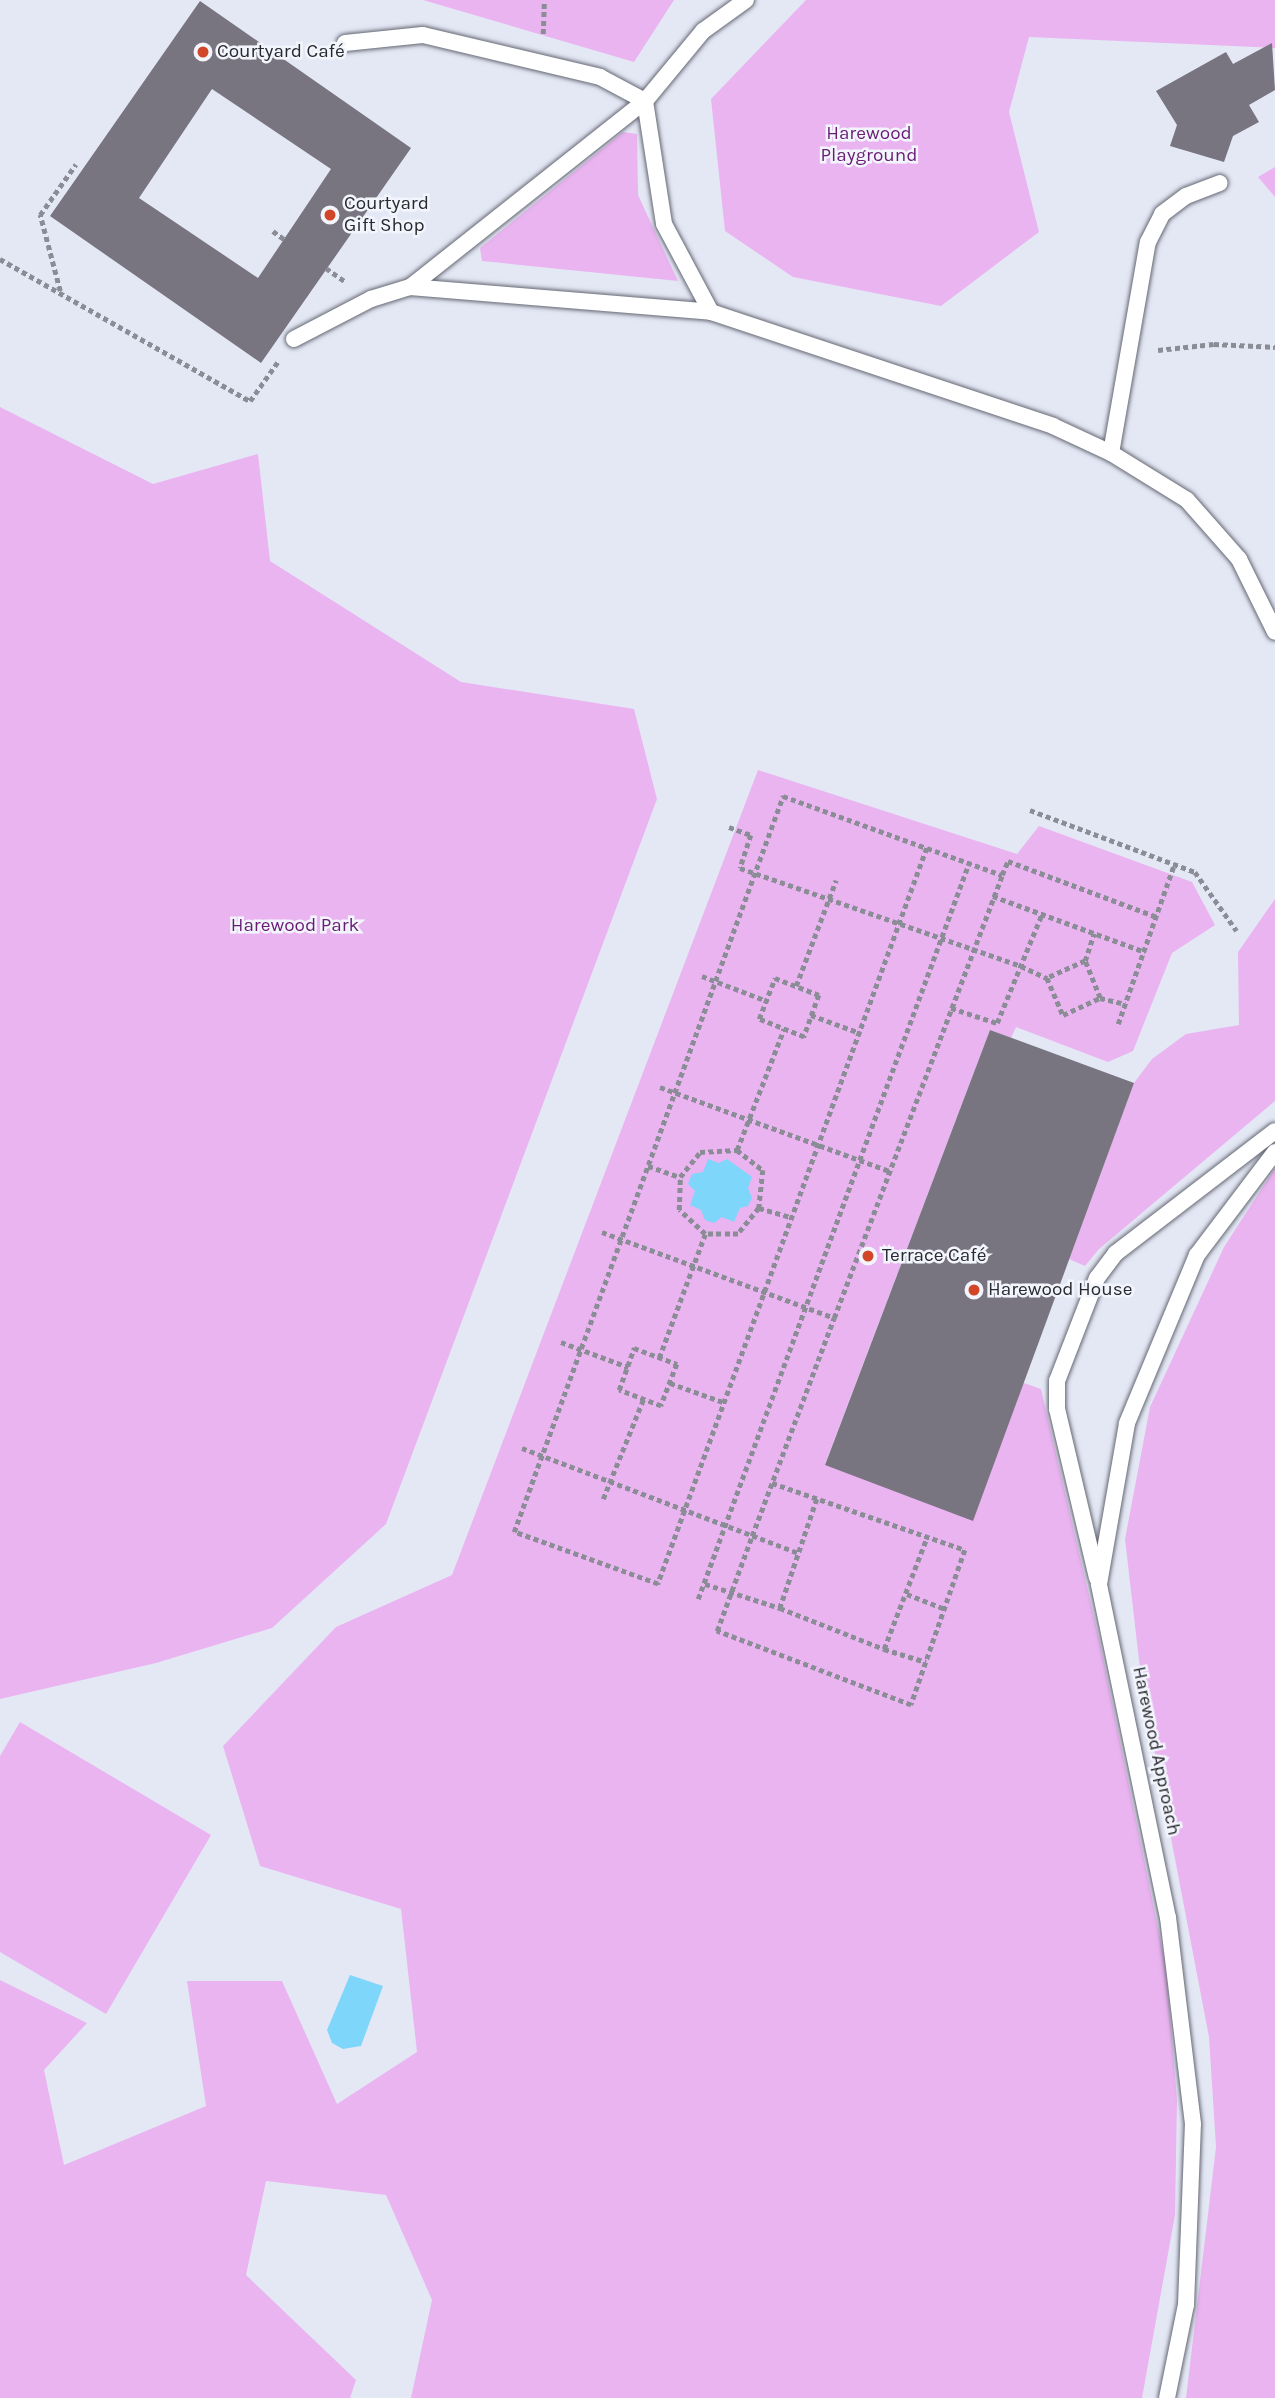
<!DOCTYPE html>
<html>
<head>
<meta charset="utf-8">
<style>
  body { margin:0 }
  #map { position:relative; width:1275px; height:2398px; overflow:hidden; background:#e4e8f5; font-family:Karla,sans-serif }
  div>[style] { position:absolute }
  .green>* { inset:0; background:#eab4f1 }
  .water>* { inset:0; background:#7fd6fb }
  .building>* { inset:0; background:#787480 }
  .path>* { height:4.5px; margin-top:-2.25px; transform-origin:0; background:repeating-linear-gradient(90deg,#8b8d96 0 5px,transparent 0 8.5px) }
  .roads { filter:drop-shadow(0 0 2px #656873) drop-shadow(0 0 2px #656873) }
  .lane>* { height:16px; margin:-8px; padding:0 8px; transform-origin:8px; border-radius:8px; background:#fff }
  .dots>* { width:19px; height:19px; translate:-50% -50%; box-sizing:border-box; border:4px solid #f3f5fd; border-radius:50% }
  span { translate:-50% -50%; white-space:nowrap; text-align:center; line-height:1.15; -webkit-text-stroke:5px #f3f5fd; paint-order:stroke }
  .poi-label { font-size:19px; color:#292a2f }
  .left { translate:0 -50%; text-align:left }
  .park-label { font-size:19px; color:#691c74 }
  .street-label { font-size:19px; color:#292a2f }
</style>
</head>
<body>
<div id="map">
  <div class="green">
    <i style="clip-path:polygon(423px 0,674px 0,634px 62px)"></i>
    <i style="clip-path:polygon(806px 0,1275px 0,1275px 48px,1029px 37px,1009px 112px,1039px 232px,941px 306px,793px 277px,725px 231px,711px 99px)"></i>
    <i style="clip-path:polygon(623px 132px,637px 134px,638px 195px,678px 281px,482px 261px,480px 248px)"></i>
    <i style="clip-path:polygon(1275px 167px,1275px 197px,1258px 177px)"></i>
    <i style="clip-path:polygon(0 407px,153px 484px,258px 454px,270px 561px,461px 682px,634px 709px,657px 799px,386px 1524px,272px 1628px,156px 1663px,0 1699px)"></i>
    <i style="clip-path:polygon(758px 770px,1017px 854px,1039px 826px,1192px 882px,1215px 925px,1172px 953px,1133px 1051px,1108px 1062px,1016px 1027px,1011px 1038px,990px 1030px,825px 1464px,1024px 1383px,1041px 1389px,1099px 1638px,1166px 1967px,1177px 2100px,1175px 2215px,1142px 2398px,411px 2398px,432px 2300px,386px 2195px,266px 2181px,246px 2275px,356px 2380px,350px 2398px,0 2398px,0 1980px,87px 2023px,44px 2070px,64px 2165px,206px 2106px,187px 1981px,282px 1981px,337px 2104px,417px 2052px,401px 1909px,260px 1866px,223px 1746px,336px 1627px,452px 1575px)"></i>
    <i style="clip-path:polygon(1275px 899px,1275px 1101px,1099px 1249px,1085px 1266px,1069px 1259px,1134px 1083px,1152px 1059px,1186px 1034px,1239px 1025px,1238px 952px)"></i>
    <i style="clip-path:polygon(1275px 1168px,1275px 2398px,1186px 2398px,1216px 2147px,1209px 2037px,1142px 1686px,1125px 1539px,1150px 1407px,1224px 1247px)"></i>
    <i style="clip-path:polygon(20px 1722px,211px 1835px,106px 2014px,0 1952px,0 1756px)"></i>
  </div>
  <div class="water">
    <i style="clip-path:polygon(708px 1159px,719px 1163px,727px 1159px,752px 1177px,748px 1188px,752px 1198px,748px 1206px,740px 1208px,734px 1222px,722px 1217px,714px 1223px,705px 1220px,701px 1210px,690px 1205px,695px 1191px,688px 1184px,692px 1174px,703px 1172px)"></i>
    <i style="clip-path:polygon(350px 1975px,383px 1986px,361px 2046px,343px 2049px,332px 2043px,327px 2030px)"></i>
  </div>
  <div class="building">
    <i style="clip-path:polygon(evenodd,200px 1px,411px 148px,261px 363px,50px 216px,200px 1px,212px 89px,331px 169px,258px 278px,139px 198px,212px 89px)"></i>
    <i style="clip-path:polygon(1272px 43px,1275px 90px,1249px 105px,1259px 122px,1233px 136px,1224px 162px,1170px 146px,1177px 125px,1156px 91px,1226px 52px,1233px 64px)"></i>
    <i style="clip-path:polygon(990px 1030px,1134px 1083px,973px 1521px,825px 1465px)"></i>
  </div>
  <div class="path">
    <i style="left:543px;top:34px;width:34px;rotate:-88deg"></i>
    <i style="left:273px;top:231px;width:14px;rotate:36deg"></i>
    <i style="left:0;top:259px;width:288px;rotate:29.6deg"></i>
    <i style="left:250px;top:401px;width:50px;rotate:-54.7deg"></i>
    <i style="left:326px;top:268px;width:24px;rotate:35deg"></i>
    <i style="left:60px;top:291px;width:79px;rotate:-104.7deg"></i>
    <i style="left:40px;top:215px;width:62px;rotate:-54.8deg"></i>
    <i style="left:1158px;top:350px;width:56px;rotate:-6.1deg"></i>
    <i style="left:1214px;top:344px;width:61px;rotate:2.8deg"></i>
    <i style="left:783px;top:796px;width:153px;rotate:19.9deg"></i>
    <i style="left:927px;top:848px;width:784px;rotate:110.08deg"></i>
    <i style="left:658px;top:1584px;width:153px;rotate:-160.1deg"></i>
    <i style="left:514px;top:1532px;width:784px;rotate:-69.92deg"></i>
    <i style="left:1030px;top:810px;width:176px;rotate:20.6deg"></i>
    <i style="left:1195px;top:872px;width:72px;rotate:54.6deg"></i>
    <i style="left:729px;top:827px;width:23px;rotate:20deg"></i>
    <i style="left:751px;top:835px;width:35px;rotate:108deg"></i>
    <i style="left:740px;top:868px;width:298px;rotate:19.2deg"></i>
    <i style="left:1021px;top:966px;width:29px;rotate:25deg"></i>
    <i style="left:1047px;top:978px;width:40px;rotate:66.6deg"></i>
    <i style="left:1063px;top:1015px;width:41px;rotate:-24.7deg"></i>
    <i style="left:1100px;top:998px;width:40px;rotate:-112deg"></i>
    <i style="left:1085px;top:961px;width:42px;rotate:155.9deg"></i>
    <i style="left:927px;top:848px;width:80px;rotate:19.8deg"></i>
    <i style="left:1002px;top:875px;width:15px;rotate:-67deg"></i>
    <i style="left:1008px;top:861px;width:159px;rotate:20.6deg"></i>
    <i style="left:993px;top:896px;width:162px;rotate:20.2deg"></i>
    <i style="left:1085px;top:961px;width:29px;rotate:-72deg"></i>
    <i style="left:702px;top:976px;width:70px;rotate:21deg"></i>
    <i style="left:775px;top:978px;width:47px;rotate:21.1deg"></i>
    <i style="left:819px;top:995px;width:45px;rotate:109.7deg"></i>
    <i style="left:804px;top:1037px;width:48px;rotate:-158.2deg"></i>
    <i style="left:759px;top:1019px;width:44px;rotate:-68.7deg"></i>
    <i style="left:796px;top:986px;width:113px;rotate:-69.3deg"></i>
    <i style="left:1100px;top:998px;width:26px;rotate:13deg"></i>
    <i style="left:951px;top:1008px;width:48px;rotate:18.1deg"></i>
    <i style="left:997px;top:1023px;width:118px;rotate:-67.6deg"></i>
    <i style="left:811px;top:1015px;width:52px;rotate:20.2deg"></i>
    <i style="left:1118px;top:1024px;width:169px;rotate:-70.6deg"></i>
    <i style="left:660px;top:1087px;width:244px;rotate:20.1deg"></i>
    <i style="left:737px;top:1150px;width:33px;rotate:38deg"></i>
    <i style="left:763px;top:1170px;width:38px;rotate:96deg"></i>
    <i style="left:759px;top:1208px;width:33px;rotate:129deg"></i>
    <i style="left:738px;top:1234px;width:33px;rotate:180deg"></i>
    <i style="left:705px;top:1234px;width:35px;rotate:-137deg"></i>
    <i style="left:679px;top:1210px;width:33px;rotate:-88deg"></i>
    <i style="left:680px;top:1177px;width:32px;rotate:-51deg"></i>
    <i style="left:700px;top:1152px;width:37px;rotate:-3deg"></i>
    <i style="left:737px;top:1150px;width:130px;rotate:-68.8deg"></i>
    <i style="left:648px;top:1166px;width:34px;rotate:19deg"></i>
    <i style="left:759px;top:1208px;width:33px;rotate:16deg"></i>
    <i style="left:602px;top:1232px;width:247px;rotate:20.3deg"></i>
    <i style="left:561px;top:1342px;width:72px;rotate:20.5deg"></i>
    <i style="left:634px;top:1348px;width:46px;rotate:20.4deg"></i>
    <i style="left:677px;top:1364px;width:45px;rotate:110.9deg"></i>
    <i style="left:661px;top:1406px;width:45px;rotate:-159.1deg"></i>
    <i style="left:619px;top:1390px;width:45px;rotate:-70.3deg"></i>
    <i style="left:659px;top:1358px;width:132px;rotate:-69.6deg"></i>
    <i style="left:670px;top:1383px;width:56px;rotate:19.7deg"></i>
    <i style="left:522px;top:1448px;width:295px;rotate:20.8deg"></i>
    <i style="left:772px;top:1483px;width:204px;rotate:19.1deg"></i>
    <i style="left:965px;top:1550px;width:164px;rotate:109.2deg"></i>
    <i style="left:911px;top:1705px;width:208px;rotate:-159.1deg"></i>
    <i style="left:717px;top:1631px;width:101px;rotate:-69.8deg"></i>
    <i style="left:752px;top:1536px;width:233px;rotate:-69.4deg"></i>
    <i style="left:834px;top:1318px;width:474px;rotate:-69.2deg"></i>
    <i style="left:603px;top:1499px;width:107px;rotate:-68deg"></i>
    <i style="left:817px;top:1499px;width:115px;rotate:108.7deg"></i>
    <i style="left:780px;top:1608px;width:112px;rotate:21.5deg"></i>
    <i style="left:884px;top:1649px;width:120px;rotate:-69deg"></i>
    <i style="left:705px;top:1584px;width:79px;rotate:17.7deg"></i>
    <i style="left:907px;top:1594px;width:41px;rotate:21.5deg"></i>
    <i style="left:698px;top:1599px;width:784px;rotate:-69.79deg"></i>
    <i style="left:884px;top:1649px;width:44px;rotate:17.2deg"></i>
  </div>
  <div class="roads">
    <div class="lane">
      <i style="left:746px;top:0;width:53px;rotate:144.2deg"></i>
      <i style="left:703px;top:31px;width:91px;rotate:129.6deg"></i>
      <i style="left:645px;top:101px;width:124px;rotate:81.2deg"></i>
      <i style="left:664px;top:224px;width:100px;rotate:61.9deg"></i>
      <i style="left:711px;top:312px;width:360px;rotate:18.4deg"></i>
      <i style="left:1053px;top:426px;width:64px;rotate:25deg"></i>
      <i style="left:1111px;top:453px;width:89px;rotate:31.7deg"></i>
      <i style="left:1187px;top:500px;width:79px;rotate:48.6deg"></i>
      <i style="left:1239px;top:559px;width:81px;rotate:63.7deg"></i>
      <i style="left:345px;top:43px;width:78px;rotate:-5.9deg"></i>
      <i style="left:423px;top:35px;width:182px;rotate:13.3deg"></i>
      <i style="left:600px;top:77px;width:51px;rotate:28.1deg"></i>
      <i style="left:645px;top:101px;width:300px;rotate:141.6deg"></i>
      <i style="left:294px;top:339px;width:87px;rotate:-27.5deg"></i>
      <i style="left:371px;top:299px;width:41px;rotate:-17.1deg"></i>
      <i style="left:410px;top:287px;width:302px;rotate:4.7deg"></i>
      <i style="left:1111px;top:453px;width:214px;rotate:-80.1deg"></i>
      <i style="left:1148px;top:242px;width:31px;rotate:-63deg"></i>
      <i style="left:1162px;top:214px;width:30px;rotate:-37deg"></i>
      <i style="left:1186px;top:196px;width:36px;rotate:-21deg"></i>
      <i style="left:1097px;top:1578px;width:174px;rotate:-103.3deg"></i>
      <i style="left:1057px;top:1409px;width:28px;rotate:-90deg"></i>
      <i style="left:1057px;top:1381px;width:110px;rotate:-68.8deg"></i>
      <i style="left:1097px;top:1278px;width:31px;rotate:-53deg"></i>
      <i style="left:1116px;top:1253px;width:200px;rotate:-37.5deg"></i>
      <i style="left:1167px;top:2398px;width:95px;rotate:-78.5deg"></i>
      <i style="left:1186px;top:2305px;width:181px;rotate:-87.8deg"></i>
      <i style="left:1193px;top:2124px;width:208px;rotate:-96.9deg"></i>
      <i style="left:1168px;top:1918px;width:341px;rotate:-101.7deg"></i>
      <i style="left:1099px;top:1584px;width:163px;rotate:-80.1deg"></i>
      <i style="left:1127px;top:1423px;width:182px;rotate:-67.4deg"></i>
      <i style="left:1197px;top:1255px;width:129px;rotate:-52.9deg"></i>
    </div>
  </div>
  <div class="dots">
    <i style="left:203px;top:52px;background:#d14629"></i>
    <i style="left:330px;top:215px;background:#d14629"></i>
    <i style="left:868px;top:1256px;background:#d14629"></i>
    <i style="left:974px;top:1290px;background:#d14629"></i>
  </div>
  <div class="poi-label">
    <span class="left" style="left:217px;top:52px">Courtyard Café</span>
    <span class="left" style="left:344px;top:215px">Courtyard<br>Gift Shop</span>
    <span class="left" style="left:882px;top:1256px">Terrace Café</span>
    <span class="left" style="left:988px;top:1290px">Harewood House</span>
  </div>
  <div class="park-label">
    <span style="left:869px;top:145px">Harewood<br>Playground</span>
    <span style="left:295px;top:926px">Harewood Park</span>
  </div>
  <div class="street-label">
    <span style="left:1156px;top:1751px;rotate:78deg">Harewood Approach</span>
  </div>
</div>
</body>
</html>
